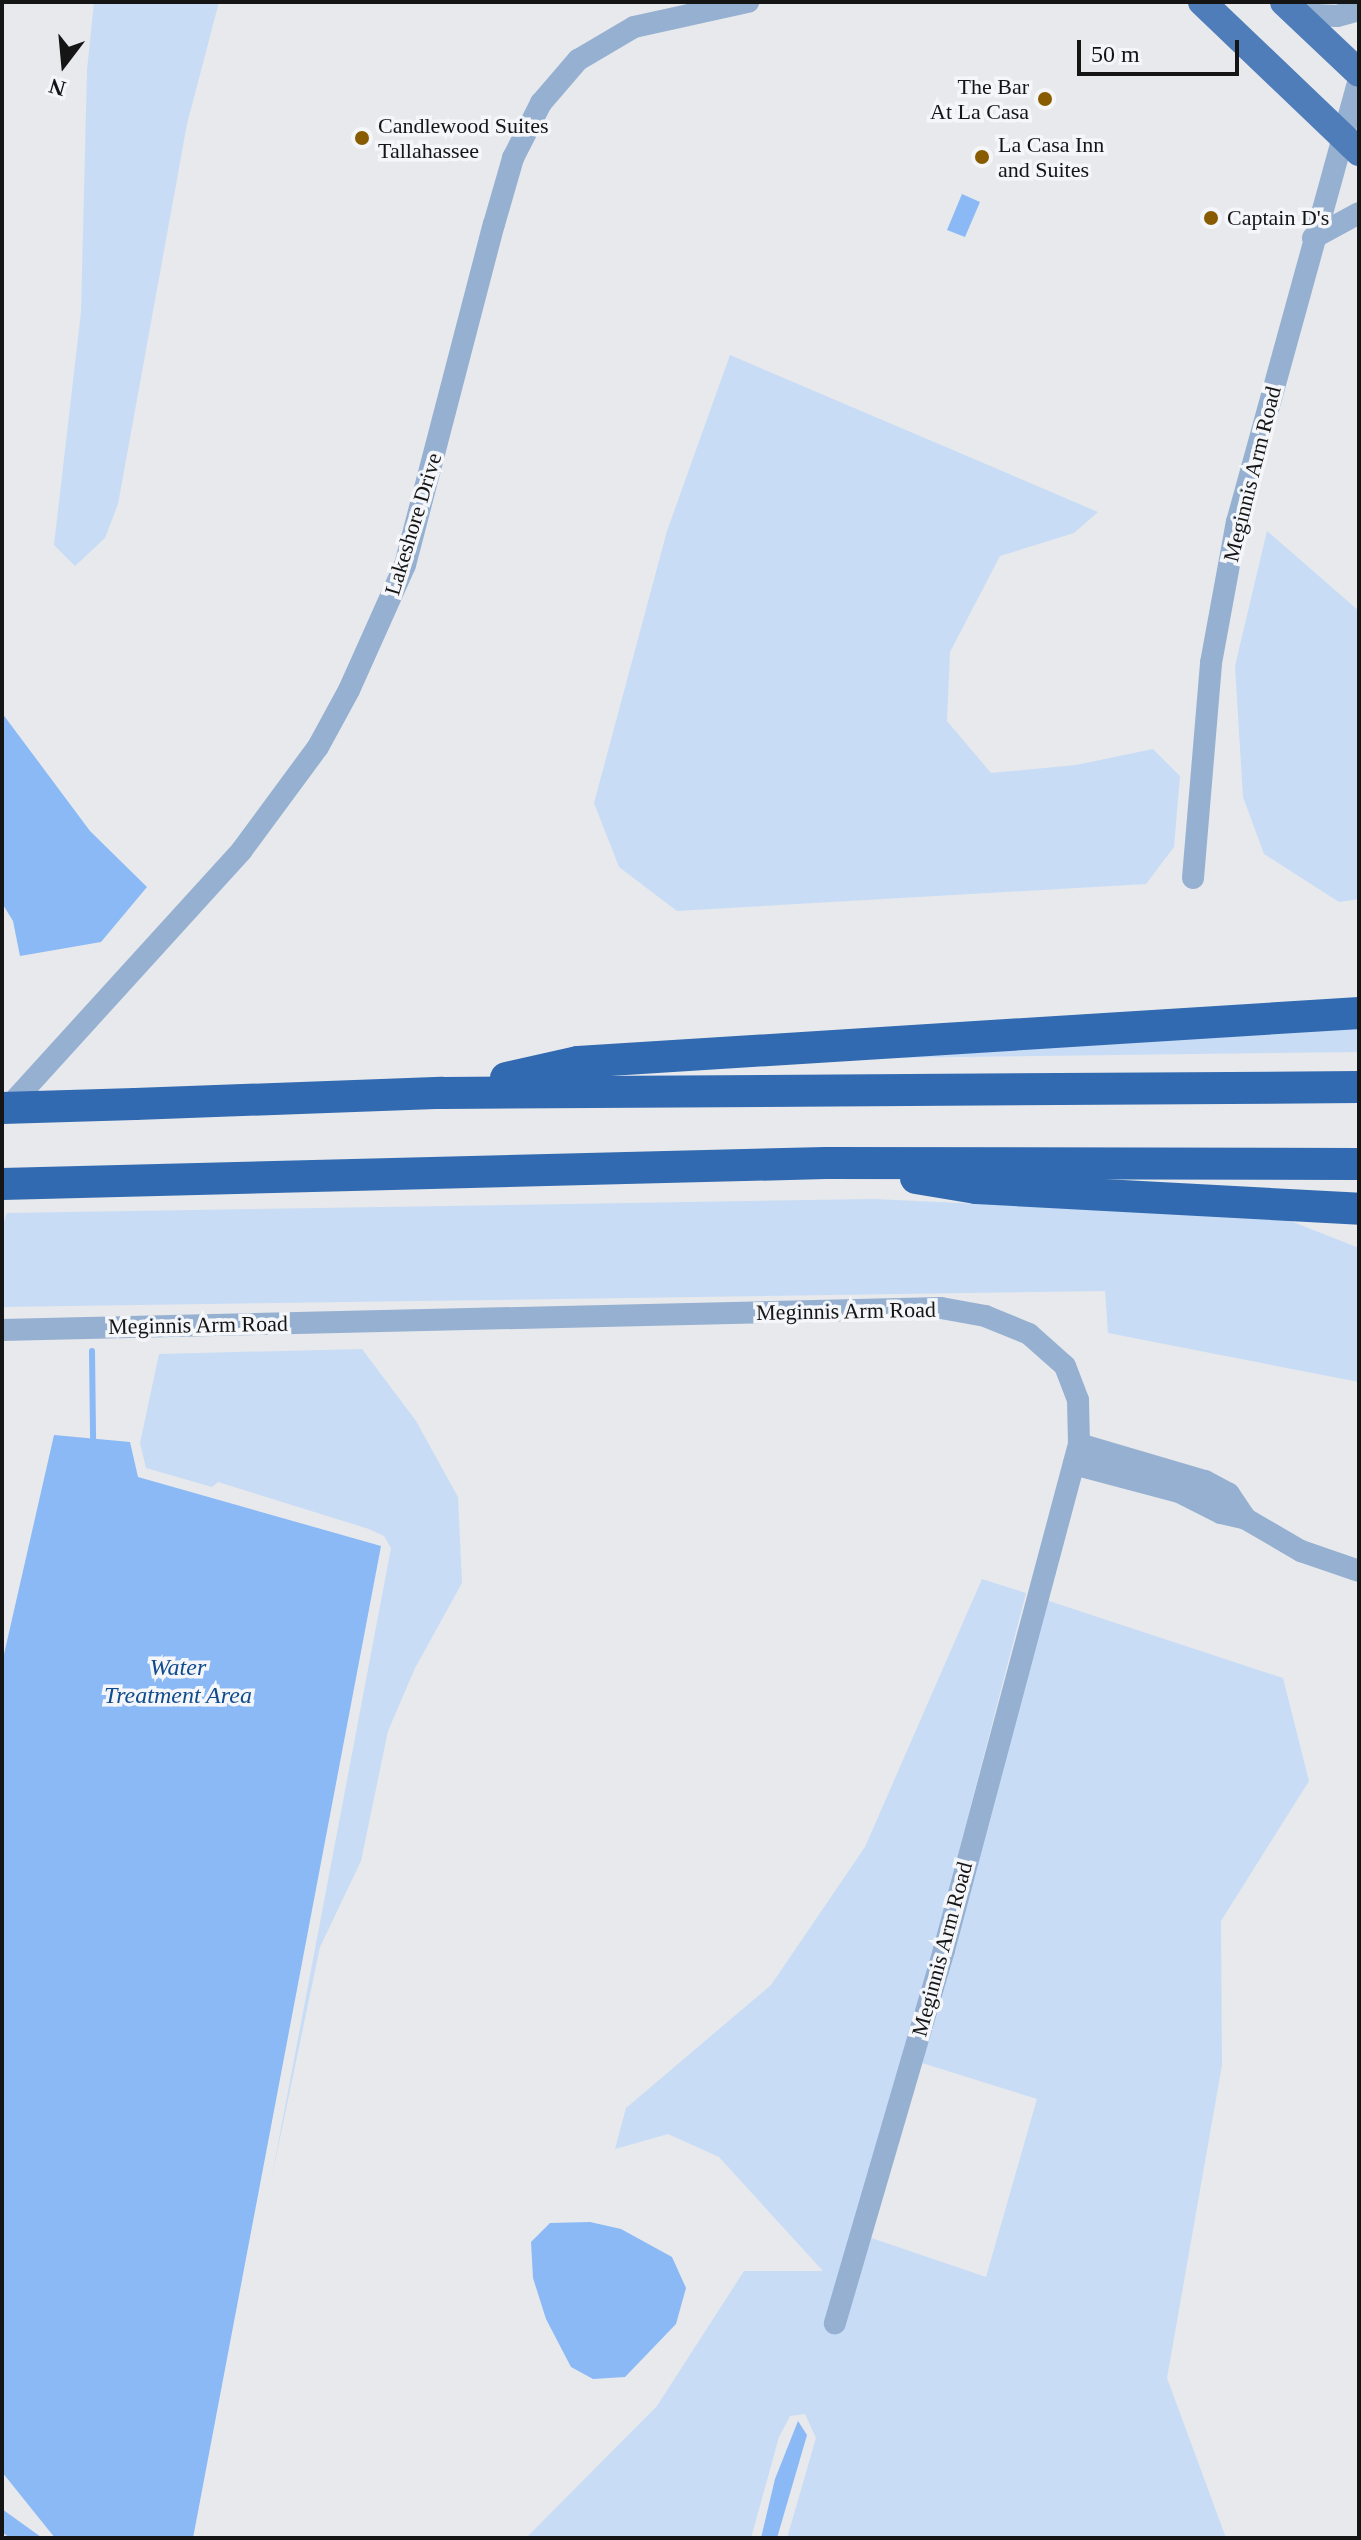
<!DOCTYPE html>
<html>
<head>
<meta charset="utf-8">
<style>
  body { margin:0 }
  #map { position:relative; width:1361px; height:2540px; overflow:hidden; background:#e7e9ec; font-family:Georgia,serif }
  div>[style] { position:absolute }
  .green>* { inset:0; background:#c8dcf6 }
  .water>* { inset:0; background:#8ab9f6 }
  .stream>* { height:6px; margin:-3px; padding:0 3px; transform-origin:3px; border-radius:3px; background:#8ab9f6 }
  .minor>* { height:22px; margin:-11px; padding:0 11px; transform-origin:11px; border-radius:11px; background:#96b0d1 }
  .major>* { height:28px; margin:-14px; padding:0 14px; transform-origin:14px; border-radius:14px; background:#4e7dba }
  .highway>* { height:32px; margin:-16px; padding:0 16px; transform-origin:16px; border-radius:16px; background:#316ab0 }
  .highway-bridge>* { height:32px; margin:-16px; padding:0 16px; transform-origin:16px; border-radius:16px; background:#316ab0 }
  .dots>* { width:22px; height:22px; translate:-50% -50%; box-sizing:border-box; border:4px solid #f4f6f9; border-radius:50% }
  span { translate:-50% -50%; white-space:nowrap; text-align:center; line-height:1.15; -webkit-text-stroke:7px #f4f6f9; paint-order:stroke }
  .poi-label { font-size:22px; color:#151516 }
  .right { translate:-100% -50%; text-align:right }
  .left { translate:0 -50%; text-align:left }
  .street-label { font-size:22px; color:#151516 }
  .water-label { font-size:24px; color:#104b8e; font-style:italic }
  .frame { position:absolute; inset:0; border:4px solid #151516; pointer-events:none }
  .north { position:absolute; left:24px; top:24px; width:80px; height:80px; -webkit-text-stroke:6px #f4f6f9; paint-order:stroke; rotate:196deg; font-size:22px; font-weight:700; line-height:32px; text-align:center; color:#151516 }
  .north::after { content:''; display:block; margin:auto; width:28px; height:36px; background:#151516; clip-path:polygon(50% 0,100% 100%,50% 72%,0 100%) }
  .scale { position:absolute; left:1077px; top:40px; width:162px; height:36px; box-sizing:border-box; border:4px solid #151516; border-top:0; padding-left:10px; font-size:24px; line-height:28px; white-space:nowrap; color:#151516; -webkit-text-stroke:6px #f4f6f9; paint-order:stroke }
</style>
</head>
<body>
<div id="map">
  <div class="green">
    <i style="clip-path:polygon(94px 2px,219px 2px,187px 124px,118px 504px,105px 538px,75px 566px,54px 545px,81px 312px,87px 70px)"></i>
    <i style="clip-path:polygon(730px 355px,1098px 512px,1074px 533px,1000px 556px,950px 652px,947px 721px,991px 773px,1076px 765px,1153px 749px,1180px 776px,1174px 847px,1146px 884px,677px 911px,619px 867px,594px 803px,667px 531px)"></i>
    <i style="clip-path:polygon(1267px 531px,1359px 611px,1359px 899px,1339px 902px,1264px 854px,1243px 797px,1235px 666px)"></i>
    <i style="clip-path:polygon(1359px 1021px,1359px 1052px,878px 1058px)"></i>
    <i style="clip-path:polygon(874px 1199px,1283px 1218px,1359px 1248px,1359px 1382px,1108px 1333px,1105px 1291px,2px 1307px,2px 1227px,7px 1213px)"></i>
    <i style="clip-path:polygon(362px 1349px,416px 1421px,458px 1497px,462px 1583px,415px 1668px,388px 1731px,361px 1861px,320px 1947px,271px 2181px,391px 1548px,384px 1536px,369px 1529px,218px 1482px,212px 1487px,146px 1468px,140px 1443px,159px 1354px)"></i>
    <i style="clip-path:polygon(982px 1579px,1026px 1593px,934px 1948px,851px 2231px,986px 2277px,1037px 2099px,922px 2063px,1046px 1600px,1283px 1678px,1309px 1781px,1221px 1921px,1222px 2065px,1167px 2378px,1226px 2538px,787px 2538px,816px 2438px,805px 2414px,790px 2416px,779px 2437px,751px 2538px,526px 2538px,657px 2406px,744px 2271px,823px 2271px,719px 2157px,668px 2134px,615px 2149px,626px 2108px,771px 1985px,865px 1847px)"></i>
  </div>
  <div class="water">
    <i style="clip-path:polygon(962px 194px,980px 202px,965px 237px,947px 230px)"></i>
    <i style="clip-path:polygon(2px 713px,90px 831px,147px 887px,101px 942px,20px 956px,13px 921px,2px 903px)"></i>
    <i style="clip-path:polygon(54px 1435px,130px 1442px,138px 1477px,381px 1546px,193px 2538px,55px 2538px,2px 2472px,2px 1663px)"></i>
    <i style="clip-path:polygon(590px 2222px,621px 2229px,672px 2257px,686px 2288px,676px 2324px,625px 2377px,593px 2379px,571px 2367px,546px 2319px,533px 2278px,531px 2242px,550px 2223px)"></i>
    <i style="clip-path:polygon(798px 2421px,807px 2435px,777px 2538px,761px 2538px,775px 2479px)"></i>
    <i style="clip-path:polygon(2px 2509px,41px 2537px,42px 2538px,10px 2538px,2px 2532px)"></i>
  </div>
  <div class="stream">
    <i style="left:92px;top:1351px;width:87px;rotate:89.3deg"></i>
  </div>
  <div class="minor">
    <i style="left:1297px;top:14px;width:40px;rotate:2.9deg"></i>
    <i style="left:1337px;top:16px;width:23px;rotate:-15deg"></i>
    <i style="left:1313px;top:238px;width:52px;rotate:-28.5deg"></i>
    <i style="left:1193px;top:878px;width:216px;rotate:-85.2deg"></i>
    <i style="left:1211px;top:663px;width:143px;rotate:-79.6deg"></i>
    <i style="left:1237px;top:522px;width:459px;rotate:-74.6deg"></i>
    <i style="left:3px;top:1113px;width:355px;rotate:-47.7deg"></i>
    <i style="left:242px;top:850px;width:128px;rotate:-53.6deg"></i>
    <i style="left:318px;top:747px;width:65px;rotate:-61.5deg"></i>
    <i style="left:349px;top:690px;width:137px;rotate:-65.9deg"></i>
    <i style="left:405px;top:565px;width:352px;rotate:-75.4deg"></i>
    <i style="left:494px;top:224px;width:69px;rotate:-73.9deg"></i>
    <i style="left:513px;top:158px;width:62px;rotate:-63deg"></i>
    <i style="left:541px;top:103px;width:57px;rotate:-49.3deg"></i>
    <i style="left:578px;top:60px;width:65px;rotate:-30.5deg"></i>
    <i style="left:634px;top:27px;width:117px;rotate:-12.4deg"></i>
    <i style="left:2px;top:1330px;width:939px;rotate:-1.34deg"></i>
    <i style="left:941px;top:1308px;width:45px;rotate:10.3deg"></i>
    <i style="left:985px;top:1316px;width:48px;rotate:22.2deg"></i>
    <i style="left:1029px;top:1334px;width:48px;rotate:41.6deg"></i>
    <i style="left:1065px;top:1366px;width:36px;rotate:69deg"></i>
    <i style="left:1078px;top:1400px;width:44px;rotate:88.7deg"></i>
    <i style="left:1079px;top:1444px;width:524px;rotate:104.94deg"></i>
    <i style="left:944px;top:1950px;width:389px;rotate:106.3deg"></i>
    <i style="left:1079px;top:1444px;width:131px;rotate:16.4deg"></i>
    <i style="left:1205px;top:1481px;width:27px;rotate:28deg"></i>
    <i style="left:1229px;top:1494px;width:30px;rotate:56deg"></i>
    <i style="left:1074px;top:1464px;width:109px;rotate:14.9deg"></i>
    <i style="left:1179px;top:1492px;width:47px;rotate:26.6deg"></i>
    <i style="left:1221px;top:1513px;width:26px;rotate:13deg"></i>
    <i style="left:1246px;top:1519px;width:64px;rotate:30.2deg"></i>
    <i style="left:1301px;top:1551px;width:61px;rotate:19deg"></i>
  </div>
  <div class="major">
    <i style="left:1202px;top:2px;width:217px;rotate:43.7deg"></i>
    <i style="left:1284px;top:2px;width:103px;rotate:43.4deg"></i>
  </div>
  <div class="highway">
    <i style="left:506px;top:1078px;width:74px;rotate:-12.5deg"></i>
    <i style="left:578px;top:1062px;width:783px;rotate:-3.59deg"></i>
    <i style="left:135px;top:1104px;width:307px;rotate:-2.1deg"></i>
    <i style="left:442px;top:1093px;width:917px;rotate:-0.37deg"></i>
    <i style="left:916px;top:1178px;width:61px;rotate:9.5deg"></i>
    <i style="left:976px;top:1188px;width:384px;rotate:3.1deg"></i>
    <i style="left:2px;top:1184px;width:824px;rotate:-1.46deg"></i>
    <i style="left:826px;top:1163px;width:533px;rotate:0.11deg"></i>
  </div>
  <div class="highway-bridge">
    <i style="left:2px;top:1108px;width:133px;rotate:-1.7deg"></i>
  </div>
  <div class="dots">
    <i style="left:1045px;top:99px;background:#895b00"></i>
    <i style="left:362px;top:138px;background:#895b00"></i>
    <i style="left:982px;top:157px;background:#895b00"></i>
    <i style="left:1211px;top:218px;background:#895b00"></i>
  </div>
  <div class="poi-label">
    <span class="right" style="left:1029px;top:99px">The Bar<br>At La Casa</span>
    <span class="left" style="left:378px;top:138px">Candlewood Suites<br>Tallahassee</span>
    <span class="left" style="left:998px;top:157px">La Casa Inn<br>and Suites</span>
    <span class="left" style="left:1227px;top:218px">Captain D's</span>
  </div>
  <div class="street-label">
    <span style="left:1252px;top:474px;rotate:-76deg">Meginnis Arm Road</span>
    <span style="left:413px;top:524px;rotate:-73deg">Lakeshore Drive</span>
    <span style="left:846px;top:1311px;rotate:-1deg">Meginnis Arm Road</span>
    <span style="left:198px;top:1325px;rotate:-1deg">Meginnis Arm Road</span>
    <span style="left:942px;top:1949px;rotate:-75deg">Meginnis Arm Road</span>
  </div>
  <div class="water-label">
    <span style="left:178px;top:1682px">Water<br>Treatment Area</span>
  </div>
  <div class="frame"></div>
  <div class="north">N</div>
  <div class="scale">50 m</div>
</div>
</body>
</html>
